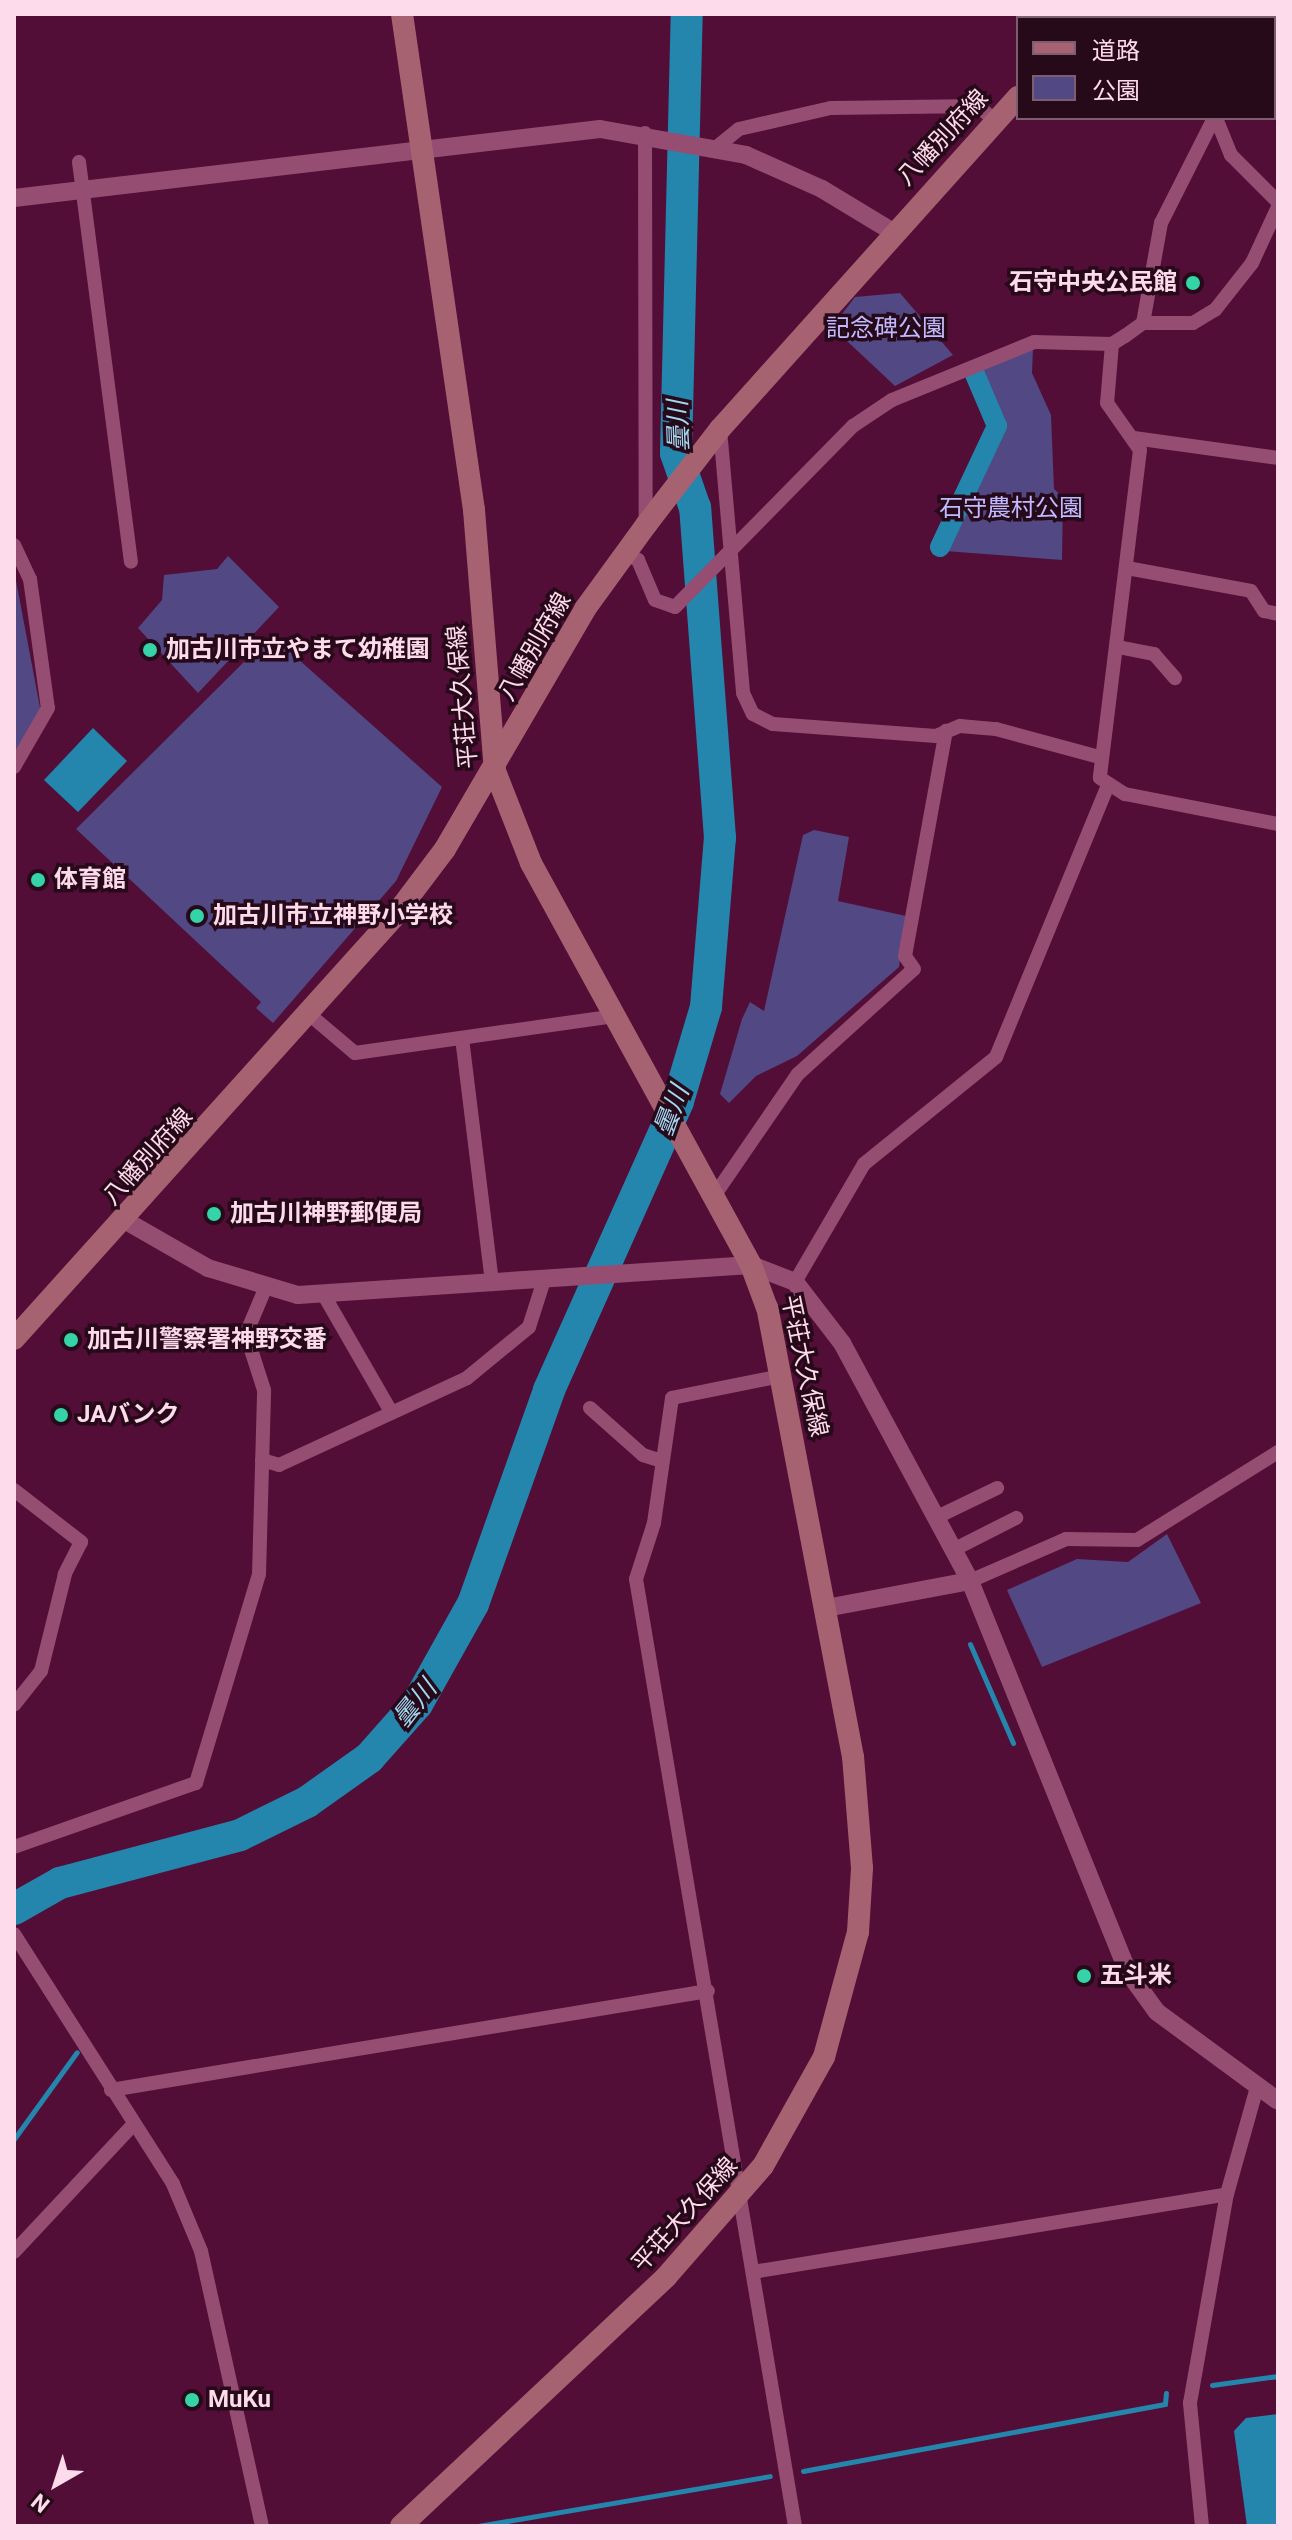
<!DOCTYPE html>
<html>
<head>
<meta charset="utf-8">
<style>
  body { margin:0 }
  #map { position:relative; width:1292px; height:2540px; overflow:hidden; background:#520e36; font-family:Roboto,"Noto Sans JP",sans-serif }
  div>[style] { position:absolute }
  .green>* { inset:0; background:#514884 }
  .water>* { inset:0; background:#2486ac }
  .stream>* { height:5px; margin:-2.5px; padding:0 2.5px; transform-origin:2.5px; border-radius:2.5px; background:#2486ac }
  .canal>* { height:20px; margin:-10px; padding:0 10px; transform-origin:10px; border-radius:10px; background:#2486ac }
  .river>* { height:32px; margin:-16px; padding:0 16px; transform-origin:16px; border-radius:16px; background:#2486ac }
  .minor>* { height:14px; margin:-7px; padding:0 7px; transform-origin:7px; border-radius:7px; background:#954d72 }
  .tertiary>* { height:18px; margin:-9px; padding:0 9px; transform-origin:9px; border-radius:9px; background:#954d72 }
  .secondary>* { height:22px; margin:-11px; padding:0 11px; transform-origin:11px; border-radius:11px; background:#a76271 }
  .dots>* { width:22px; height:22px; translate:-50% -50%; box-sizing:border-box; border:4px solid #270a1a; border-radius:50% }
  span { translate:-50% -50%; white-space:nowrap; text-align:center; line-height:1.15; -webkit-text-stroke:7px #270a1a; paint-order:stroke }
  .street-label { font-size:24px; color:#fedbeb }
  .poi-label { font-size:24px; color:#fedbeb; font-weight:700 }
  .right { translate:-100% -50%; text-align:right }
  .left { translate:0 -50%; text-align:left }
  .park-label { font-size:24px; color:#c0b9fd }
  .water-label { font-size:26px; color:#a3d7f0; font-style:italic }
  .frame { position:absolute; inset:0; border:16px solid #fedbeb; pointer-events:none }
  .legend { position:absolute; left:1016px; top:16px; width:260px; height:104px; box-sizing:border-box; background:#270a1a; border:2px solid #7d5e6e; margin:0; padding:10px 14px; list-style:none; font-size:24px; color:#fedbeb }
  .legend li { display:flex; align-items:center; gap:16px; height:40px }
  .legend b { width:40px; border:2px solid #7d5e6e }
  .north { position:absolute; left:16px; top:2444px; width:80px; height:80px; -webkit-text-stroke:6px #270a1a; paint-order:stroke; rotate:219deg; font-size:22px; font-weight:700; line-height:32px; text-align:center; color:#fedbeb }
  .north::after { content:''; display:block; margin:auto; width:28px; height:36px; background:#fedbeb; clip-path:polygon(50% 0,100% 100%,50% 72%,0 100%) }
</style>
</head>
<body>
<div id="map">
  <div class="green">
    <i style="clip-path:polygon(900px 293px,953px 355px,895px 386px,832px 327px,855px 297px)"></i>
    <i style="clip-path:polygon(1033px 348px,1032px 373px,1051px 415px,1054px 489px,1063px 497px,1062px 560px,945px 551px,999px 427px,977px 369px)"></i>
    <i style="clip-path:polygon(228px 556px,279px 607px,198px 693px,138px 628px,162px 600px,164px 575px,217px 569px)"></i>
    <i style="clip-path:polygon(14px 570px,42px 718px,14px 761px)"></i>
    <i style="clip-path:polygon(271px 635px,442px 787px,396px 881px,273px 1023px,256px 1008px,261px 1002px,76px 829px)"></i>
    <i style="clip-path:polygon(814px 830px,849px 837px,838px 901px,906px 916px,899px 967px,797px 1056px,756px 1076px,729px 1103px,720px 1094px,742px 1019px,750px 1002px,764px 1011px,803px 835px)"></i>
    <i style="clip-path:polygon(1167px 1534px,1201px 1603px,1042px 1667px,1007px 1590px,1077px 1559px,1128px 1562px)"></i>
  </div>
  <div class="water">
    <i style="clip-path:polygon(93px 728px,127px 761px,78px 812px,44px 780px)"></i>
    <i style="clip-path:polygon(1278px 2414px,1278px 2526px,1247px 2526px,1234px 2431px,1246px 2418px)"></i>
  </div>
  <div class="stream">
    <i style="left:1078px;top:14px;width:4px;rotate:76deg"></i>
    <i style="left:970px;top:1644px;width:108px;rotate:66.5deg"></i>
    <i style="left:14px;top:2139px;width:107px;rotate:-54.1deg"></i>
    <i style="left:1212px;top:2385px;width:67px;rotate:-7.8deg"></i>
    <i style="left:803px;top:2471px;width:368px;rotate:-10.5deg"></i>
    <i style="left:1165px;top:2404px;width:11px;rotate:-85deg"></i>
    <i style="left:478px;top:2526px;width:296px;rotate:-9.7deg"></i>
  </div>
  <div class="canal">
    <i style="left:940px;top:547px;width:134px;rotate:-64.8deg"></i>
    <i style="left:997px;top:426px;width:59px;rotate:-113.1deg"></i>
  </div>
  <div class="river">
    <i style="left:14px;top:1909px;width:53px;rotate:-29.5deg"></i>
    <i style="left:60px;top:1883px;width:186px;rotate:-14.9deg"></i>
    <i style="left:240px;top:1835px;width:75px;rotate:-26.2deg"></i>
    <i style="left:307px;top:1802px;width:76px;rotate:-35.4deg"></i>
    <i style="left:369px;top:1758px;width:72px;rotate:-48.4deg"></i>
    <i style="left:417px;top:1704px;width:115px;rotate:-60.8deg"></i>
    <i style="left:473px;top:1604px;width:227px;rotate:-70.4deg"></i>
    <i style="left:549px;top:1390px;width:316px;rotate:-65.9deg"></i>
    <i style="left:678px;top:1101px;width:98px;rotate:-73.4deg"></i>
    <i style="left:706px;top:1007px;width:170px;rotate:-85.3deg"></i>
    <i style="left:720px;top:838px;width:331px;rotate:-94.3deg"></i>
    <i style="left:695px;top:508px;width:58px;rotate:-109.1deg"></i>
    <i style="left:676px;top:453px;width:439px;rotate:-88.6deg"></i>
  </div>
  <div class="minor">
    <i style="left:1047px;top:14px;width:5px;rotate:53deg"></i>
    <i style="left:1217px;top:18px;width:4px;rotate:-90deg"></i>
    <i style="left:1274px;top:96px;width:4px;rotate:-14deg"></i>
    <i style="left:1216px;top:118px;width:40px;rotate:68deg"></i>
    <i style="left:1231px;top:155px;width:66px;rotate:45deg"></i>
    <i style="left:645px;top:133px;width:392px;rotate:89.9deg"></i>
    <i style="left:718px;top:146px;width:27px;rotate:-39deg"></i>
    <i style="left:739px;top:129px;width:94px;rotate:-12.9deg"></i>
    <i style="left:831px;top:108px;width:147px;rotate:-0.8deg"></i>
    <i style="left:978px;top:106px;width:20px;rotate:41deg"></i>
    <i style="left:79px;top:162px;width:403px;rotate:82.6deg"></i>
    <i style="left:1143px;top:323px;width:50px"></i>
    <i style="left:1193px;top:323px;width:26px;rotate:-31deg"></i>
    <i style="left:1215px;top:310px;width:60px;rotate:-51.8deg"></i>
    <i style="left:1252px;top:263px;width:62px;rotate:-65.1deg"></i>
    <i style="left:1112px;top:344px;width:59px;rotate:94.8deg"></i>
    <i style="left:1107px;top:403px;width:57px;rotate:54.9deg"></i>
    <i style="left:1140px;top:450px;width:330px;rotate:97deg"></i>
    <i style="left:1100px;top:778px;width:30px;rotate:33deg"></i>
    <i style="left:1125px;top:794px;width:156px;rotate:11.1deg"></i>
    <i style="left:720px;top:429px;width:265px;rotate:85deg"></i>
    <i style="left:743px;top:693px;width:23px;rotate:65deg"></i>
    <i style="left:753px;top:714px;width:22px;rotate:27deg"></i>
    <i style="left:773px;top:724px;width:163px;rotate:4.2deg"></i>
    <i style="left:936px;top:736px;width:26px;rotate:-23deg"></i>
    <i style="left:960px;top:726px;width:36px;rotate:5deg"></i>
    <i style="left:996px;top:729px;width:107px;rotate:15.2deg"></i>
    <i style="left:1134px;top:438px;width:145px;rotate:7.9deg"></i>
    <i style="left:14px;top:545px;width:38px;rotate:65deg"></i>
    <i style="left:30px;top:579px;width:130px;rotate:82.1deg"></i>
    <i style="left:48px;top:708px;width:68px;rotate:120deg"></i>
    <i style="left:625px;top:553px;width:15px;rotate:28deg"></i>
    <i style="left:638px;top:560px;width:43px;rotate:67deg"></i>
    <i style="left:655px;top:600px;width:21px;rotate:19deg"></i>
    <i style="left:675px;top:607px;width:254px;rotate:-45.5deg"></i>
    <i style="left:853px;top:426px;width:47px;rotate:-33.7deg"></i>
    <i style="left:892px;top:400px;width:153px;rotate:-22.2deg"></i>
    <i style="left:1034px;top:342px;width:78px;rotate:1.5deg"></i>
    <i style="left:1112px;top:344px;width:15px;rotate:-32deg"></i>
    <i style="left:1125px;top:336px;width:22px;rotate:-36deg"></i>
    <i style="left:1143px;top:323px;width:102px;rotate:-79.8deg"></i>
    <i style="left:1161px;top:223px;width:118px;rotate:-63.2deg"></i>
    <i style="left:1127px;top:568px;width:126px;rotate:10.5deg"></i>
    <i style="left:1251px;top:591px;width:24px;rotate:57deg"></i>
    <i style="left:1264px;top:611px;width:14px;rotate:12deg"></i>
    <i style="left:1118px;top:647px;width:37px;rotate:11deg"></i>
    <i style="left:1154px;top:654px;width:32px;rotate:49deg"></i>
    <i style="left:310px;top:1015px;width:59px;rotate:40.2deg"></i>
    <i style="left:355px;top:1053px;width:262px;rotate:-8.1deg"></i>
    <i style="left:462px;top:1038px;width:248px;rotate:83deg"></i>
    <i style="left:714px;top:1196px;width:148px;rotate:-55.5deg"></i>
    <i style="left:798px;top:1074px;width:156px;rotate:-42.2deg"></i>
    <i style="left:914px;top:969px;width:16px;rotate:-125deg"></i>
    <i style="left:905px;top:956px;width:229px;rotate:-79.7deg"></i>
    <i style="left:795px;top:1282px;width:137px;rotate:-59.7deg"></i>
    <i style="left:864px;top:1164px;width:170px;rotate:-39deg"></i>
    <i style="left:996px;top:1057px;width:291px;rotate:-67.6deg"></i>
    <i style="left:325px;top:1297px;width:133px;rotate:60.1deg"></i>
    <i style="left:781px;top:1376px;width:111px;rotate:168.6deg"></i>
    <i style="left:672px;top:1398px;width:126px;rotate:98.2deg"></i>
    <i style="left:654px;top:1523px;width:59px;rotate:107.8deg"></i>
    <i style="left:636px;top:1579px;width:960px;rotate:80.47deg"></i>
    <i style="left:590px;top:1408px;width:71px;rotate:41.6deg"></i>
    <i style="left:643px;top:1455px;width:20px;rotate:18deg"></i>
    <i style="left:262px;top:1460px;width:18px;rotate:16deg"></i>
    <i style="left:279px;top:1465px;width:207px;rotate:-24.8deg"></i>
    <i style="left:467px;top:1378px;width:80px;rotate:-39.4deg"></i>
    <i style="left:529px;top:1327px;width:49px;rotate:-72.3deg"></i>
    <i style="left:14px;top:1490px;width:85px;rotate:37.8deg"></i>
    <i style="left:81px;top:1542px;width:36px;rotate:117deg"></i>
    <i style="left:65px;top:1574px;width:100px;rotate:103.9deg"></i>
    <i style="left:41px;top:1671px;width:43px;rotate:128.5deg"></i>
    <i style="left:935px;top:1518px;width:69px;rotate:-25.8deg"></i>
    <i style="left:953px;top:1550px;width:71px;rotate:-26.9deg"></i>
    <i style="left:970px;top:1581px;width:105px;rotate:-23.6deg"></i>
    <i style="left:1066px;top:1539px;width:71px;rotate:0.8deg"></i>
    <i style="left:1137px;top:1540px;width:166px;rotate:-32deg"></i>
    <i style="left:14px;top:1847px;width:193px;rotate:-19.4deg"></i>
    <i style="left:196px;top:1783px;width:218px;rotate:-73.2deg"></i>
    <i style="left:259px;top:1574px;width:184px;rotate:-88.4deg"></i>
    <i style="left:264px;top:1390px;width:59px;rotate:-107.8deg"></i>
    <i style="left:246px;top:1334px;width:49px;rotate:-67.1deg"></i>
    <i style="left:14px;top:1934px;width:296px;rotate:57.5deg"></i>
    <i style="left:173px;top:2184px;width:73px;rotate:67.3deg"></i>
    <i style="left:201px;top:2251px;width:282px;rotate:77.5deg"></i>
    <i style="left:111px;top:2090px;width:605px;rotate:-9.42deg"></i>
    <i style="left:14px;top:2252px;width:174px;rotate:-46.9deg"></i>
    <i style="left:753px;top:2272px;width:480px;rotate:-9.3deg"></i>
    <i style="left:1202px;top:2526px;width:124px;rotate:-95.6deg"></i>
    <i style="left:1190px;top:2403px;width:212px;rotate:-80deg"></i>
    <i style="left:1227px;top:2194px;width:111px;rotate:-74.3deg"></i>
  </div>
  <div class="tertiary">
    <i style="left:14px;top:198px;width:590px;rotate:-6.72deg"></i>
    <i style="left:600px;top:129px;width:148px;rotate:10.1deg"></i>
    <i style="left:746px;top:155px;width:83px;rotate:24.1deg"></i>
    <i style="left:822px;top:189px;width:83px;rotate:31.2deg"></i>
    <i style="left:126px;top:1221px;width:95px;rotate:29.8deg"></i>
    <i style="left:208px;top:1268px;width:94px;rotate:16.7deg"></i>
    <i style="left:298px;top:1295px;width:454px;rotate:-3.8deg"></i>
    <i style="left:751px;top:1265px;width:47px;rotate:21.1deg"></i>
    <i style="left:795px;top:1282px;width:77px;rotate:52.4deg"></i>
    <i style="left:842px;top:1343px;width:270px;rotate:61.7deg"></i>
    <i style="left:970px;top:1581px;width:422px;rotate:68deg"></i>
    <i style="left:1128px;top:1972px;width:49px;rotate:54.1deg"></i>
    <i style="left:1157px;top:2012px;width:150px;rotate:36.3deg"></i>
    <i style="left:826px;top:1608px;width:147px;rotate:-10.6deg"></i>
  </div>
  <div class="secondary">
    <i style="left:1117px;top:18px;width:6px;rotate:-39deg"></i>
    <i style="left:14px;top:1339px;width:566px;rotate:-48.01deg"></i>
    <i style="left:393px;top:918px;width:86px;rotate:-53deg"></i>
    <i style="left:445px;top:849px;width:278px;rotate:-59.7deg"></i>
    <i style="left:585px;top:609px;width:104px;rotate:-54deg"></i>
    <i style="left:646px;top:525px;width:121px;rotate:-52.4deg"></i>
    <i style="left:720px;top:429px;width:446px;rotate:-48.1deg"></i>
    <i style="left:401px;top:2526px;width:364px;rotate:-43.2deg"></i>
    <i style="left:666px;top:2277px;width:147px;rotate:-48.9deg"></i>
    <i style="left:763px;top:2166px;width:125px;rotate:-60.8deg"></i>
    <i style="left:824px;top:2057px;width:130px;rotate:-74.8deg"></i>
    <i style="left:858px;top:1932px;width:64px;rotate:-86.4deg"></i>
    <i style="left:862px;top:1868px;width:111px;rotate:-94.6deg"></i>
    <i style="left:853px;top:1757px;width:457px;rotate:-100.8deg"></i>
    <i style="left:767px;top:1308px;width:46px;rotate:-110.4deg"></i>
    <i style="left:751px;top:1265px;width:458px;rotate:-118.7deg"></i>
    <i style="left:531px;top:863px;width:99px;rotate:-111.4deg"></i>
    <i style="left:495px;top:771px;width:262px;rotate:-94.6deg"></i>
    <i style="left:474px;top:510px;width:501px;rotate:-98.26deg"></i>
  </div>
  <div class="dots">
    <i style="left:1193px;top:283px;background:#34d4a8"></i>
    <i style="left:150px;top:650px;background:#34d4a8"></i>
    <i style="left:38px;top:880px;background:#34d4a8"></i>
    <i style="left:197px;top:916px;background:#34d4a8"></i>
    <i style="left:214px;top:1214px;background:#34d4a8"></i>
    <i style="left:71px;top:1340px;background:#34d4a8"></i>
    <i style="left:61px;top:1415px;background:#34d4a8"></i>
    <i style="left:1084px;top:1976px;background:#34d4a8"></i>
    <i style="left:192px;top:2400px;background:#34d4a8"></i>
  </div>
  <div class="street-label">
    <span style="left:943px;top:138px;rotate:-47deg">八幡別府線</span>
    <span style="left:535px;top:647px;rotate:-60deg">八幡別府線</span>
    <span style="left:463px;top:697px;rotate:-95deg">平荘大久保線</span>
    <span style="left:148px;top:1157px;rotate:-48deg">八幡別府線</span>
    <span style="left:804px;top:1366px;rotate:78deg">平荘大久保線</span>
    <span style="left:685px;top:2215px;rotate:-48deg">平荘大久保線</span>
  </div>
  <div class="poi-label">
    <span class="right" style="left:1177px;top:283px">石守中央公民館</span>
    <span class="left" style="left:166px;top:650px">加古川市立やまて幼稚園</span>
    <span class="left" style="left:54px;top:880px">体育館</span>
    <span class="left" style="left:213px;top:916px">加古川市立神野小学校</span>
    <span class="left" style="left:230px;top:1214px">加古川神野郵便局</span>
    <span class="left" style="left:87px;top:1340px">加古川警察署神野交番</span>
    <span class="left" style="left:77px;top:1415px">JAバンク</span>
    <span class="left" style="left:1100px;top:1976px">五斗米</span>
    <span class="left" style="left:208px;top:2400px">MuKu</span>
  </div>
  <div class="park-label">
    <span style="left:886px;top:329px">記念碑公園</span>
    <span style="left:1011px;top:509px">石守農村公園</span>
  </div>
  <div class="water-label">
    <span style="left:679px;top:426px;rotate:-92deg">曇川</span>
    <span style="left:672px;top:1111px;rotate:-69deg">曇川</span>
    <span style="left:415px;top:1704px;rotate:-51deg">曇川</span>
  </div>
  <div class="frame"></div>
  <ul class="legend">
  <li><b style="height:10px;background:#a76271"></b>道路</li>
  <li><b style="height:22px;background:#514884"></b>公園</li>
  </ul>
  <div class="north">N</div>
</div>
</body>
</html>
